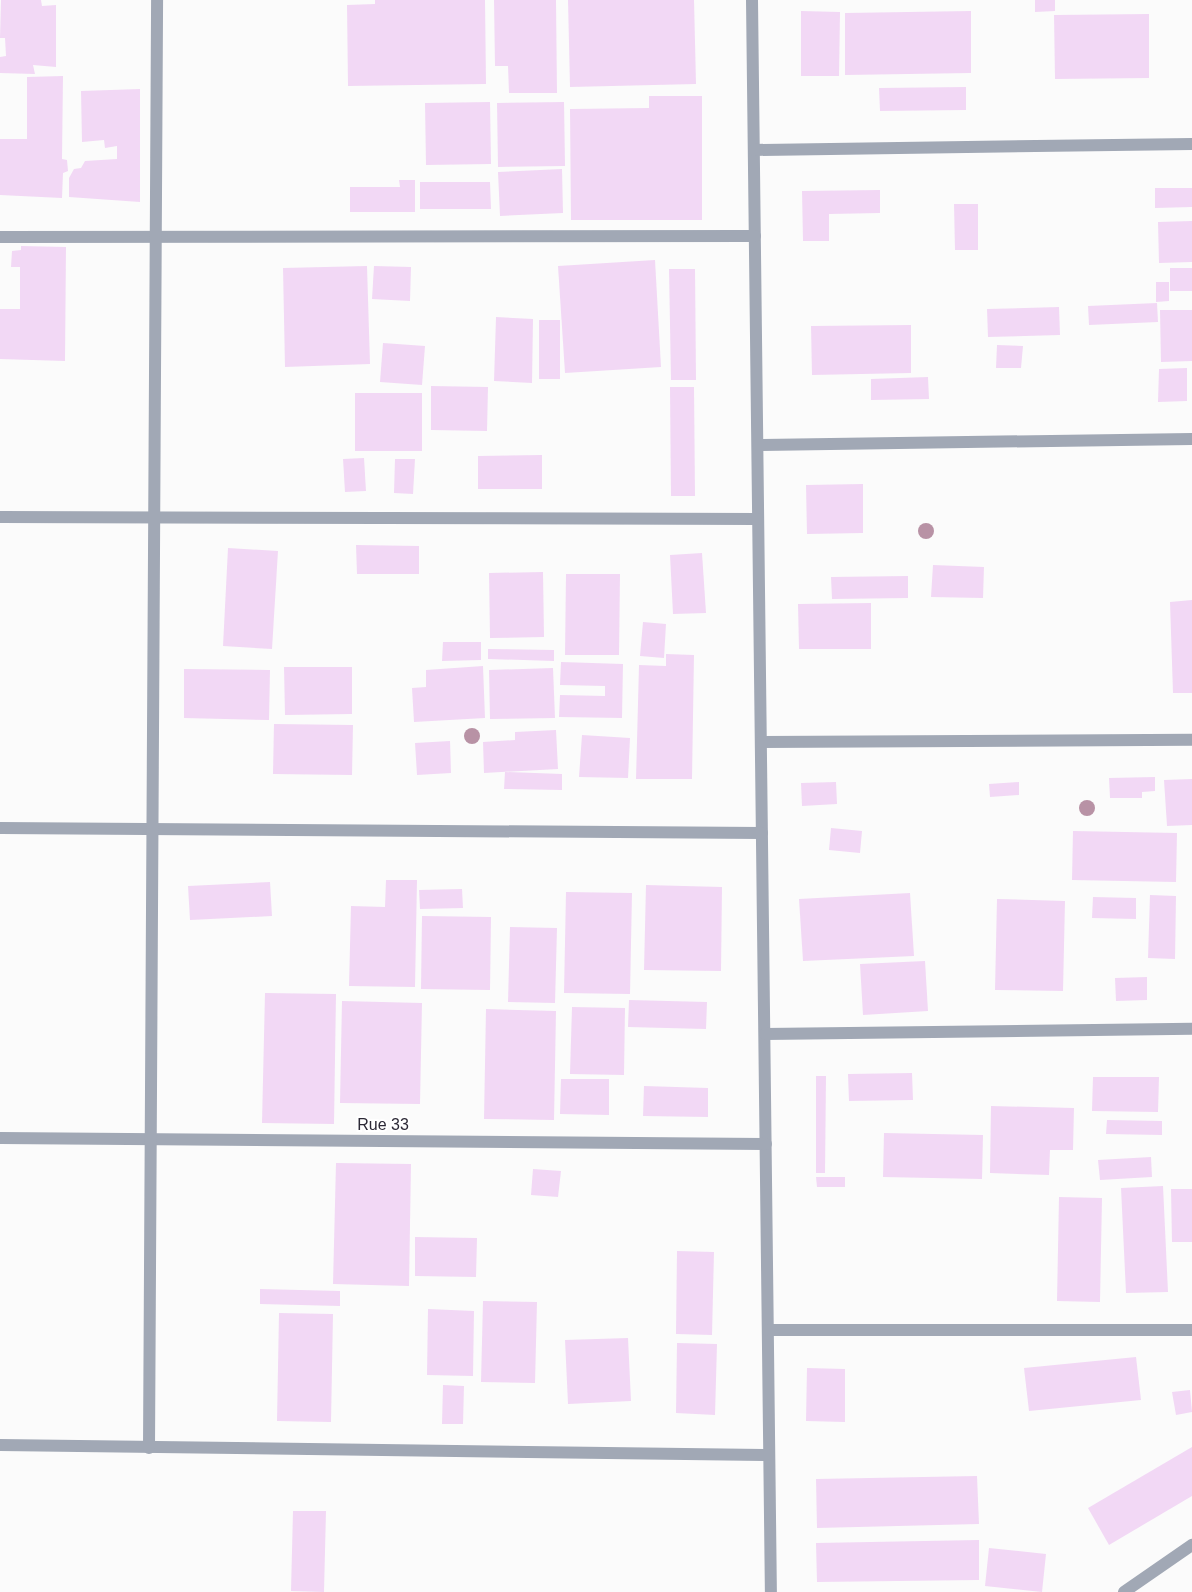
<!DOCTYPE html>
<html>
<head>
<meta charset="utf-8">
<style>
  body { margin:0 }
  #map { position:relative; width:1192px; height:1592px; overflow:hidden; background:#fbfbfb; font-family:Arial,sans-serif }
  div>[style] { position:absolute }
  .building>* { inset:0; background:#f2d8f5 }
  .minor>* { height:12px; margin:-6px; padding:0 6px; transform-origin:6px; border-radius:6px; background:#a1a8b5 }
  .tertiary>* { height:12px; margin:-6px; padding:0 6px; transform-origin:6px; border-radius:6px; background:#a1a8b5 }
  .trees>* { width:16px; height:16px; margin:-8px; border-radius:50%; background:#b892a5 }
  span { translate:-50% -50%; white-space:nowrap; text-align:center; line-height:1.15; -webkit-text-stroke:4px #fff; paint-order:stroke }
  .street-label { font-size:16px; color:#2c2936 }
</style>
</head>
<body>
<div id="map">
  <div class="building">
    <i style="clip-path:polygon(1px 0,41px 0,42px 6px,56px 5px,56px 67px,33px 65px,35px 74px,0 73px,0 57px,6px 56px,5px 38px,0 38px)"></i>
    <i style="clip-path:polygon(375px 0,485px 0,486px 84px,348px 86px,347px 5px,375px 4px)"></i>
    <i style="clip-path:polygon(494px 0,556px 0,557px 93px,509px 93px,508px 66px,495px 66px)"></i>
    <i style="clip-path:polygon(568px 0,694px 0,696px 84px,570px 87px)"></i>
    <i style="clip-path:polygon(1035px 0,1055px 0,1055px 11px,1035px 12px)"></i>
    <i style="clip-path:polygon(801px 11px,840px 12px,839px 76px,801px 76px)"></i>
    <i style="clip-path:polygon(971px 11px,971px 73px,845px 75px,845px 13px)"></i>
    <i style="clip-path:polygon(1149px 14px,1149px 78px,1055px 79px,1054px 15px)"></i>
    <i style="clip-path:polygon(63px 76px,62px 159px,67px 160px,68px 171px,63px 173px,62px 198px,0 195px,0 139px,27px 139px,27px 77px)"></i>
    <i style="clip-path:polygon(966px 87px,966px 110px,880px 111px,879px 88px)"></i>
    <i style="clip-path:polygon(140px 89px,140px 202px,69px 197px,69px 178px,74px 169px,81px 168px,85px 161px,117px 159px,117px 146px,105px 148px,104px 140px,82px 142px,81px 91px)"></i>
    <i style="clip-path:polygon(649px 96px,702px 96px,702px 220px,571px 220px,570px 109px,649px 108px)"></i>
    <i style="clip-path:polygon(490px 102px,491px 164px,426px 165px,425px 103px)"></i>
    <i style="clip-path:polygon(564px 102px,565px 166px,498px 167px,497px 103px)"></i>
    <i style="clip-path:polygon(562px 169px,563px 213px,500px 216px,498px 172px)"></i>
    <i style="clip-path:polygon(399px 180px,415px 180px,415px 212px,350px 212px,350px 187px,400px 187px)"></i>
    <i style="clip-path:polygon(420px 182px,490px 182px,491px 209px,420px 209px)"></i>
    <i style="clip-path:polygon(1155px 188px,1192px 188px,1192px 207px,1155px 208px)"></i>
    <i style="clip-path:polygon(880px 190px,880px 213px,829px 214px,829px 241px,803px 241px,802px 191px)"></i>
    <i style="clip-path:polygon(954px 204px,978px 204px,978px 250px,955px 250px)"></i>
    <i style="clip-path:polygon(1192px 221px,1192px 262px,1159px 263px,1158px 222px)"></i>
    <i style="clip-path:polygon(21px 246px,66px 247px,65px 361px,0 359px,0 309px,20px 309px,20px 267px,11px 267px,12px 251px,21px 250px)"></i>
    <i style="clip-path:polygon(655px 260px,661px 367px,565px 373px,558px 266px)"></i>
    <i style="clip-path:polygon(367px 266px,370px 364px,285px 367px,283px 268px)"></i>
    <i style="clip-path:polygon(374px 266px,411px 267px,410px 301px,372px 299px)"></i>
    <i style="clip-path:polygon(1170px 268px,1192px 268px,1192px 291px,1170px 291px)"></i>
    <i style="clip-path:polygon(669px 269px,695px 269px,696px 380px,671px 380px)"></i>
    <i style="clip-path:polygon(1156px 282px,1169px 282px,1169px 301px,1156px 302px)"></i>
    <i style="clip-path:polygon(1157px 303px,1158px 322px,1089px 325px,1088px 306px)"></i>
    <i style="clip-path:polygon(1059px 307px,1060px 335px,988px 337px,987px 309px)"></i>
    <i style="clip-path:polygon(1160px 310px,1192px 310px,1192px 361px,1161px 362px)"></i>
    <i style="clip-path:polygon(496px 317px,533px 319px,532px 383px,494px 381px)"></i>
    <i style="clip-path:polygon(539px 320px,560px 320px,560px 379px,539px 379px)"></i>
    <i style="clip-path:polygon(911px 325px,911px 373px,812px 375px,811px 326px)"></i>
    <i style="clip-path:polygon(383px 343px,425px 346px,422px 385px,380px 382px)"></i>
    <i style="clip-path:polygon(997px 345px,1023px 346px,1021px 368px,996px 368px)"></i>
    <i style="clip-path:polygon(1187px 368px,1187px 401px,1158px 402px,1159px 369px)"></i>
    <i style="clip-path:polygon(928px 377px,929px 399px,871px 400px,871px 379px)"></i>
    <i style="clip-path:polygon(431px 386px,488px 387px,487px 431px,431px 430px)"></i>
    <i style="clip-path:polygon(670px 387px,694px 387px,695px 496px,671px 496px)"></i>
    <i style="clip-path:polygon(355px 393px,422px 393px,422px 451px,355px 451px)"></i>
    <i style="clip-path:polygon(542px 455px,542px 489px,478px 489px,478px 456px)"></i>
    <i style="clip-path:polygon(364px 458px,366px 491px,345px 492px,343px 459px)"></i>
    <i style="clip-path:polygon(395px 459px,415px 459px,413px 494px,394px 493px)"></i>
    <i style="clip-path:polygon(863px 484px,863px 533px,807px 534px,806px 485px)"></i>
    <i style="clip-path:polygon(356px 545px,419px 546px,419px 574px,357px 574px)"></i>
    <i style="clip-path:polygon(228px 548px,278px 551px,272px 649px,223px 646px)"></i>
    <i style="clip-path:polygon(702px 553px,706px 613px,673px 614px,670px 555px)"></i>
    <i style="clip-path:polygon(933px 565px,984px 567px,983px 598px,931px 597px)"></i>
    <i style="clip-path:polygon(543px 572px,544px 637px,490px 638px,489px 573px)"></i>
    <i style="clip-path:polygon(566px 574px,620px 574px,619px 655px,565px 655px)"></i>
    <i style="clip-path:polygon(908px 576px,908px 598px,832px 599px,831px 577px)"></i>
    <i style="clip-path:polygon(1192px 600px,1192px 693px,1173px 693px,1170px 602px)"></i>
    <i style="clip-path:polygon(871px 603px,871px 649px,799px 649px,798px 604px)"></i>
    <i style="clip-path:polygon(643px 622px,666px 624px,664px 658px,640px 656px)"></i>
    <i style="clip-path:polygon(443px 642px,481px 642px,481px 660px,442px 661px)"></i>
    <i style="clip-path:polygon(488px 649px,554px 650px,554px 661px,488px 659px)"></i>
    <i style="clip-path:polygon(666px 654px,694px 655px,692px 779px,636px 779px,639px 665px,666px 666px)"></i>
    <i style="clip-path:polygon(561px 662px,623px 664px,622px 718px,559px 717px,560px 695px,605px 696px,605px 686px,560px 685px)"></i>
    <i style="clip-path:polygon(483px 666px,485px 718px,414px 722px,412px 688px,426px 687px,426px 670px)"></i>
    <i style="clip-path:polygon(284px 667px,352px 667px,352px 714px,285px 715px)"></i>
    <i style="clip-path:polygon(553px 668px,555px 718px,490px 719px,489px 670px)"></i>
    <i style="clip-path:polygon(184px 669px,270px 670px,269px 720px,184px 718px)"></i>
    <i style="clip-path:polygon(274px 724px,353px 725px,352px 775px,273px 774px)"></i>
    <i style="clip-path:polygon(556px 730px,558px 769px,484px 773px,483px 742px,515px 740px,515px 732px)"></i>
    <i style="clip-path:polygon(582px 735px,630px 738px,628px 778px,579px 777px)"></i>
    <i style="clip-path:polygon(450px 741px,451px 773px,417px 775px,415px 743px)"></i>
    <i style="clip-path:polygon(505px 772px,562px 774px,562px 790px,504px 789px)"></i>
    <i style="clip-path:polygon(1155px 777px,1155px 791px,1142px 792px,1142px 798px,1110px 798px,1109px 778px)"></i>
    <i style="clip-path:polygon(1192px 779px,1192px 825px,1167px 826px,1164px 780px)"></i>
    <i style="clip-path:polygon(836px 782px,837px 804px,802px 806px,801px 783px)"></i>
    <i style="clip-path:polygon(1019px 782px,1019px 795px,990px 797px,989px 784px)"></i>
    <i style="clip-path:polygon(831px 828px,862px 831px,860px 853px,829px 850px)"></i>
    <i style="clip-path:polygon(1073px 831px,1177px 833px,1176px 882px,1072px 880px)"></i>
    <i style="clip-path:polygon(386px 880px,417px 880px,415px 987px,349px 986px,351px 906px,385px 907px)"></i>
    <i style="clip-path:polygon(270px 882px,272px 916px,190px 920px,188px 886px)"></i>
    <i style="clip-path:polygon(646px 885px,722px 887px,721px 971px,644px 970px)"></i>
    <i style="clip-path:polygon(462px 889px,463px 908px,420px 909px,419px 890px)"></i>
    <i style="clip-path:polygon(566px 892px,632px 893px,630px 994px,564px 993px)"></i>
    <i style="clip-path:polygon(910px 893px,914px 956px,803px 961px,799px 899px)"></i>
    <i style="clip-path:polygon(1150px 895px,1176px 896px,1175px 959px,1148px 958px)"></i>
    <i style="clip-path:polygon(1093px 897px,1136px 898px,1136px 919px,1092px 918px)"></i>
    <i style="clip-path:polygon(997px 899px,1065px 901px,1063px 991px,995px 990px)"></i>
    <i style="clip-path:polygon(422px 916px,491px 917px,490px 990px,421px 989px)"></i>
    <i style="clip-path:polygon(510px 927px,557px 928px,555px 1003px,508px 1002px)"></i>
    <i style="clip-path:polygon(925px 961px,928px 1011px,863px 1015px,860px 964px)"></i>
    <i style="clip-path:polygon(1147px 977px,1147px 1000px,1116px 1001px,1115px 978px)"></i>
    <i style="clip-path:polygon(265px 993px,336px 994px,334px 1124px,262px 1123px)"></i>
    <i style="clip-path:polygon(629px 1000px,707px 1002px,706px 1029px,628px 1027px)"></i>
    <i style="clip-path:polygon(342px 1001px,422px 1003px,420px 1104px,340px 1103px)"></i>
    <i style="clip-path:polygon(572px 1007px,625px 1008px,624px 1075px,570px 1074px)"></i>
    <i style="clip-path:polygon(486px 1009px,556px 1011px,554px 1120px,484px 1119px)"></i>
    <i style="clip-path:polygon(912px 1073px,913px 1100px,849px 1101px,848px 1074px)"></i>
    <i style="clip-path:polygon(816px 1076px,826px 1076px,825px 1173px,816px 1173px)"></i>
    <i style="clip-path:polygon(1093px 1077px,1159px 1077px,1158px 1112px,1092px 1111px)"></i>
    <i style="clip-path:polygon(561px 1079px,609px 1079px,609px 1115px,560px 1114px)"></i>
    <i style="clip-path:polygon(644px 1086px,708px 1088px,708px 1117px,643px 1116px)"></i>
    <i style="clip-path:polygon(991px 1106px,1074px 1108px,1073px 1150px,1050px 1150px,1049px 1175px,990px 1173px)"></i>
    <i style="clip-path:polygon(1107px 1120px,1162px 1121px,1162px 1135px,1106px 1134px)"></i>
    <i style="clip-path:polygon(884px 1133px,983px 1135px,982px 1179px,883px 1177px)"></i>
    <i style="clip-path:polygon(1151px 1157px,1152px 1177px,1100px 1180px,1098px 1160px)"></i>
    <i style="clip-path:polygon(336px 1163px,411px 1164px,409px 1286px,333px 1284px)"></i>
    <i style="clip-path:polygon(533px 1169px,561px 1171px,558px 1197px,531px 1195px)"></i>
    <i style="clip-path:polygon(816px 1177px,845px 1177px,845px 1187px,817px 1187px)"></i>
    <i style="clip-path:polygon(1163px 1186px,1168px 1292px,1126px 1293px,1121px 1188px)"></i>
    <i style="clip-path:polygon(1171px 1189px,1192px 1189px,1192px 1242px,1172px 1242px)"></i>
    <i style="clip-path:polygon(1059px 1197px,1102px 1198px,1100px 1302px,1057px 1301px)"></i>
    <i style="clip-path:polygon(415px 1237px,477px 1238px,476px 1277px,415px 1276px)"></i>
    <i style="clip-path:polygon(677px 1251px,714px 1252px,712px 1335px,676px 1334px)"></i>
    <i style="clip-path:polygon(260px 1289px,340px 1291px,340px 1306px,260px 1304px)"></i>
    <i style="clip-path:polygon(483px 1301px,537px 1302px,535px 1383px,481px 1382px)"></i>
    <i style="clip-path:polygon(428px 1309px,474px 1311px,473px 1376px,427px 1375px)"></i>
    <i style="clip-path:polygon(279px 1313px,333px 1314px,331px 1422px,277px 1421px)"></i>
    <i style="clip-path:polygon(628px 1338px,631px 1401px,568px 1404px,565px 1340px)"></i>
    <i style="clip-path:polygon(677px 1343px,717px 1344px,715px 1415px,676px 1413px)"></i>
    <i style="clip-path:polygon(1136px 1357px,1141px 1400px,1029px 1411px,1024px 1368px)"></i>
    <i style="clip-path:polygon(807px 1368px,845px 1369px,845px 1422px,806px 1421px)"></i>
    <i style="clip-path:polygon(443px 1385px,464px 1386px,463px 1424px,442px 1424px)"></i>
    <i style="clip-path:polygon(1190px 1390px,1192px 1412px,1176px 1415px,1172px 1392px)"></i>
    <i style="clip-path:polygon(1192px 1447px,1192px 1496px,1109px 1545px,1088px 1508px)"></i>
    <i style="clip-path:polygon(977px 1476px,979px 1524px,817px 1528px,816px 1479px)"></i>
    <i style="clip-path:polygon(293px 1511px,326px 1511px,324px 1592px,291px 1591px)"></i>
    <i style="clip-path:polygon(979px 1540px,979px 1580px,817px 1582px,816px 1543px)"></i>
    <i style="clip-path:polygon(989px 1548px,1046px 1554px,1042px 1592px,985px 1586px)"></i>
  </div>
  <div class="minor">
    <i style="left:752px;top:0;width:1592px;rotate:89.32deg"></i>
    <i style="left:754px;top:150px;width:438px;rotate:-0.8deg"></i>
    <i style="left:0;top:237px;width:755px;rotate:-0.08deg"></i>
    <i style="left:758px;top:445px;width:434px;rotate:-0.8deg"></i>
    <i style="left:0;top:517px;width:758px;rotate:0.15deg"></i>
    <i style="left:761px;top:742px;width:431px;rotate:-0.3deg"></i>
    <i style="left:0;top:828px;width:762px;rotate:0.38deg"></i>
    <i style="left:765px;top:1034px;width:427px;rotate:-0.7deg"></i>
    <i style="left:0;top:1138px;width:766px;rotate:0.45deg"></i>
    <i style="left:768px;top:1330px;width:424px"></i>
    <i style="left:0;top:1445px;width:769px;rotate:0.75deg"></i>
    <i style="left:149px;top:1448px;width:1448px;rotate:-89.68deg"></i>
  </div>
  <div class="tertiary">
    <i style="left:1124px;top:1592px;width:83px;rotate:-34.7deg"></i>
  </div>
  <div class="trees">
    <i style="left:926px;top:531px"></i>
    <i style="left:472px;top:736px"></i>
    <i style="left:1087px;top:808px"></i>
  </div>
  <div class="street-label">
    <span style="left:383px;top:1125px">Rue 33</span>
  </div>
</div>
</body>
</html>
